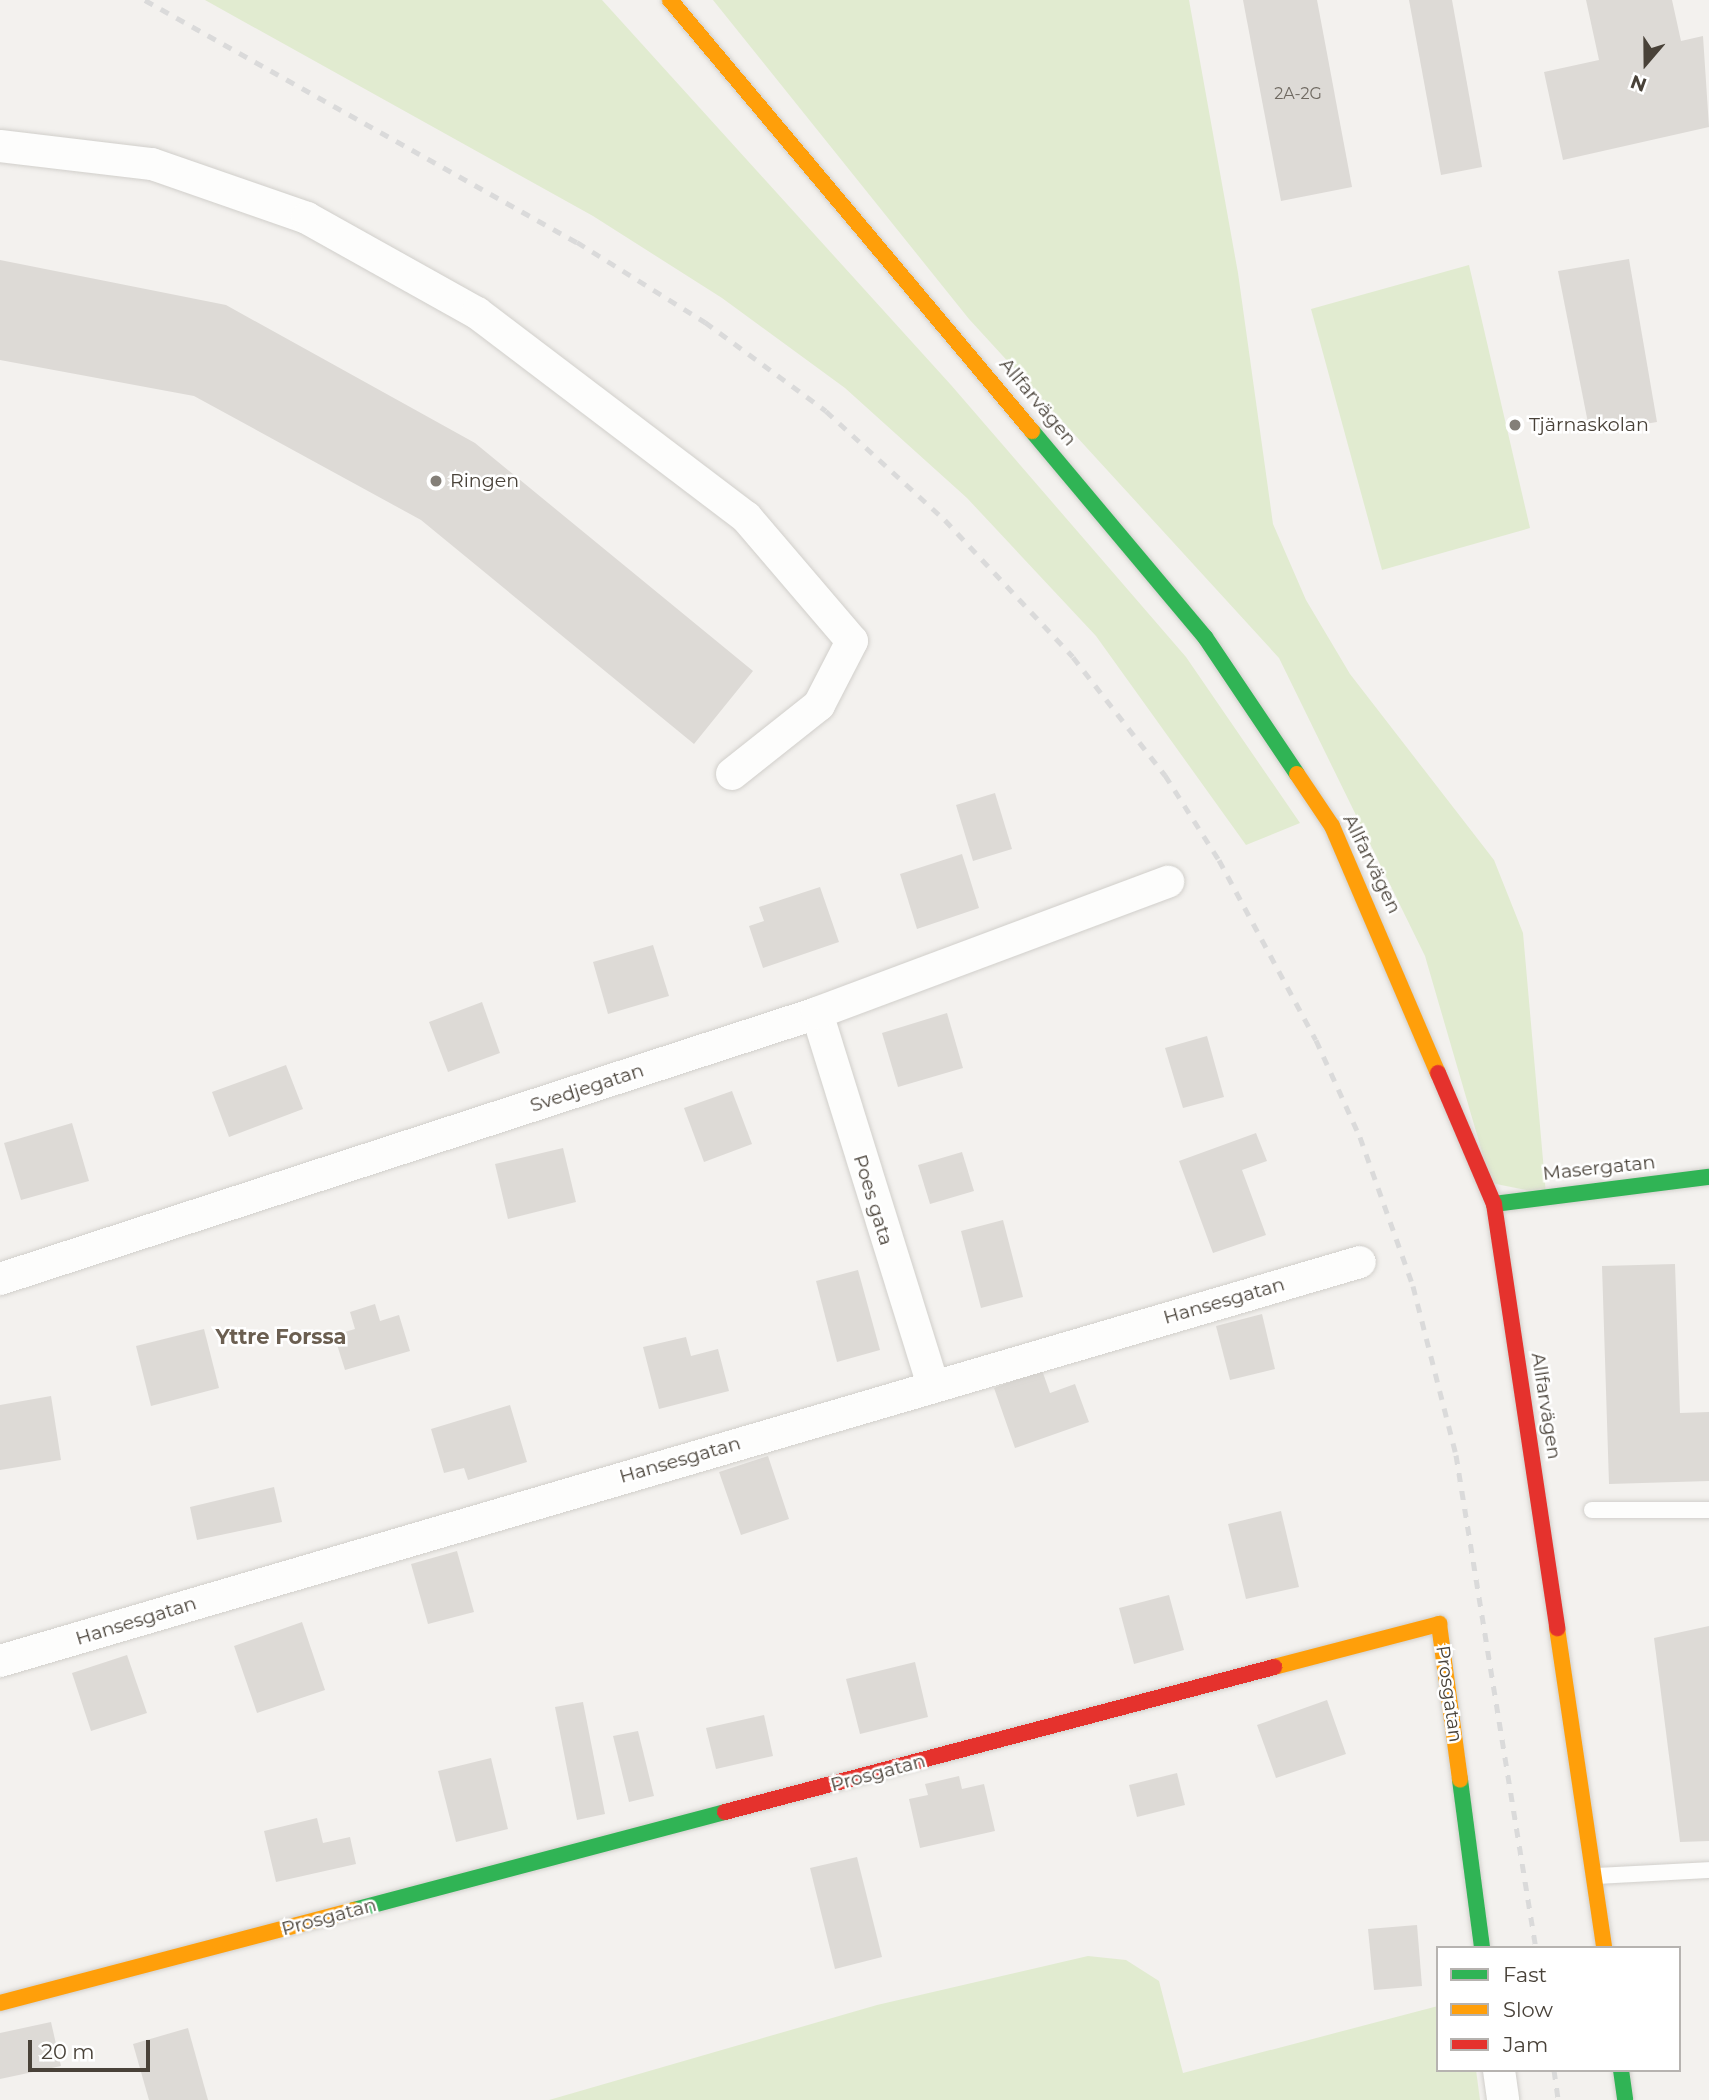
<!DOCTYPE html>
<html>
<head>
<meta charset="utf-8">
<style>
  body { margin:0 }
  #map { position:relative; width:1709px; height:2100px; overflow:hidden; background:#f3f1ee; font-family:Montserrat,sans-serif }
  div>[style] { position:absolute }
  .green>* { inset:0; background:#e1ebd0 }
  .building>* { inset:0; background:#dddad6 }
  .roads { filter:drop-shadow(0 0 2px #d1cfcb) drop-shadow(0 0 2px #d1cfcb) }
  .lane>* { height:16px; margin:-8px; padding:0 8px; transform-origin:8px; border-radius:8px; background:#fdfdfc }
  .street>* { height:32px; margin:-16px; padding:0 16px; transform-origin:16px; border-radius:16px; background:#fdfdfc }
  .fast>* { height:16px; margin:-8px; padding:0 8px; transform-origin:8px; border-radius:8px; background:#30b455 }
  .slow>* { height:16px; margin:-8px; padding:0 8px; transform-origin:8px; border-radius:8px; background:#ff9f0a }
  .jam>* { height:16px; margin:-8px; padding:0 8px; transform-origin:8px; border-radius:8px; background:#e5322d }
  .rail>* { height:5px; margin-top:-2.5px; transform-origin:0; background:repeating-linear-gradient(90deg,#dadada 0 9px,transparent 0 18px) }
  .dots>* { width:19px; height:19px; translate:-50% -50%; box-sizing:border-box; border:4px solid #fff; border-radius:50% }
  span { translate:-50% -50%; white-space:nowrap; text-align:center; line-height:1.15; -webkit-text-stroke:5px #fff; paint-order:stroke }
  .number-label { font-size:16px; color:#6f6961 }
  .number-label span { -webkit-text-stroke-width:0 }
  .street-label { font-size:19px; color:#494239 }
  .poi-label { font-size:19px; color:#494239 }
  .left { translate:0 -50%; text-align:left }
  .neighbourhood-label { font-size:21px; color:#6b5f51; font-weight:700 }
  .legend { position:absolute; left:1436px; top:1946px; width:245px; height:126px; box-sizing:border-box; background:#fff; border:2px solid #b6b3b0; margin:0; padding:9px 12px; list-style:none; font-size:21px; color:#494239 }
  .legend li { display:flex; align-items:center; gap:14px; height:35px }
  .legend b { width:35px; border:2px solid #b6b3b0 }
  .north { position:absolute; left:1611px; top:28px; width:70px; height:70px; -webkit-text-stroke:5px #fff; paint-order:stroke; rotate:200deg; font-size:19px; font-weight:700; line-height:28px; text-align:center; color:#494239 }
  .north::after { content:''; display:block; margin:auto; width:24px; height:32px; background:#494239; clip-path:polygon(50% 0,100% 100%,50% 72%,0 100%) }
  .scale { position:absolute; left:28px; top:2040px; width:122px; height:32px; box-sizing:border-box; border:4px solid #494239; border-top:0; padding-left:9px; font-size:21px; line-height:24px; white-space:nowrap; color:#494239; -webkit-text-stroke:5px #fff; paint-order:stroke }
</style>
</head>
<body>
<div id="map">
  <div class="green">
    <i style="clip-path:polygon(205px 0,602px 0,951px 385px,1186px 657px,1300px 823px,1246px 845px,1096px 636px,967px 498px,845px 388px,722px 298px,593px 216px)"></i>
    <i style="clip-path:polygon(713px 0,1189px 0,1238px 273px,1273px 524px,1306px 600px,1350px 674px,1494px 860px,1523px 933px,1546px 1194px,1491px 1183px,1425px 956px,1279px 658px,969px 319px)"></i>
    <i style="clip-path:polygon(1469px 265px,1530px 528px,1382px 570px,1311px 309px)"></i>
    <i style="clip-path:polygon(1088px 1956px,1126px 1960px,1159px 1981px,1183px 2073px,1438px 2006px,1438px 2070px,1476px 2070px,1480px 2100px,549px 2100px,877px 2005px)"></i>
  </div>
  <div class="building">
    <i style="clip-path:polygon(1243px 0,1317px 0,1352px 187px,1281px 201px)"></i>
    <i style="clip-path:polygon(1409px 0,1452px 0,1482px 167px,1441px 175px)"></i>
    <i style="clip-path:polygon(1586px 0,1672px 0,1681px 41px,1703px 36px,1709px 127px,1563px 160px,1544px 72px,1599px 60px)"></i>
    <i style="clip-path:polygon(1629px 259px,1657px 422px,1590px 433px,1558px 271px)"></i>
    <i style="clip-path:polygon(0 260px,226px 305px,475px 443px,753px 671px,694px 744px,421px 520px,194px 396px,0 360px)"></i>
    <i style="clip-path:polygon(995px 793px,1012px 849px,973px 861px,956px 805px)"></i>
    <i style="clip-path:polygon(962px 854px,979px 908px,917px 929px,900px 874px)"></i>
    <i style="clip-path:polygon(820px 887px,839px 942px,763px 968px,749px 926px,764px 921px,759px 907px)"></i>
    <i style="clip-path:polygon(653px 945px,669px 996px,608px 1014px,593px 962px)"></i>
    <i style="clip-path:polygon(482px 1002px,500px 1053px,448px 1072px,429px 1022px)"></i>
    <i style="clip-path:polygon(947px 1013px,963px 1068px,898px 1087px,882px 1033px)"></i>
    <i style="clip-path:polygon(1207px 1036px,1224px 1097px,1183px 1108px,1165px 1048px)"></i>
    <i style="clip-path:polygon(286px 1065px,303px 1109px,229px 1137px,212px 1092px)"></i>
    <i style="clip-path:polygon(732px 1091px,752px 1144px,704px 1162px,684px 1108px)"></i>
    <i style="clip-path:polygon(72px 1123px,89px 1181px,21px 1200px,4px 1143px)"></i>
    <i style="clip-path:polygon(1256px 1133px,1267px 1161px,1242px 1170px,1266px 1235px,1213px 1253px,1179px 1161px)"></i>
    <i style="clip-path:polygon(563px 1148px,576px 1202px,508px 1219px,495px 1164px)"></i>
    <i style="clip-path:polygon(962px 1152px,974px 1191px,930px 1204px,918px 1165px)"></i>
    <i style="clip-path:polygon(1003px 1220px,1023px 1297px,981px 1308px,961px 1231px)"></i>
    <i style="clip-path:polygon(1675px 1264px,1680px 1413px,1709px 1412px,1709px 1481px,1609px 1484px,1602px 1266px)"></i>
    <i style="clip-path:polygon(858px 1270px,880px 1350px,837px 1362px,816px 1281px)"></i>
    <i style="clip-path:polygon(375px 1304px,380px 1321px,399px 1315px,410px 1351px,345px 1370px,334px 1335px,355px 1329px,350px 1312px)"></i>
    <i style="clip-path:polygon(1262px 1314px,1275px 1369px,1230px 1380px,1216px 1326px)"></i>
    <i style="clip-path:polygon(204px 1329px,219px 1388px,151px 1406px,136px 1346px)"></i>
    <i style="clip-path:polygon(686px 1337px,691px 1356px,718px 1349px,729px 1391px,659px 1409px,643px 1347px)"></i>
    <i style="clip-path:polygon(1042px 1370px,1050px 1393px,1075px 1384px,1089px 1422px,1015px 1448px,994px 1388px)"></i>
    <i style="clip-path:polygon(51px 1396px,61px 1460px,0 1470px,0 1405px)"></i>
    <i style="clip-path:polygon(510px 1405px,527px 1462px,468px 1480px,464px 1468px,444px 1473px,431px 1429px)"></i>
    <i style="clip-path:polygon(768px 1456px,789px 1519px,741px 1535px,719px 1472px)"></i>
    <i style="clip-path:polygon(274px 1487px,282px 1522px,197px 1540px,190px 1507px)"></i>
    <i style="clip-path:polygon(1281px 1511px,1299px 1587px,1246px 1599px,1228px 1524px)"></i>
    <i style="clip-path:polygon(457px 1551px,474px 1612px,428px 1624px,411px 1564px)"></i>
    <i style="clip-path:polygon(1169px 1595px,1184px 1650px,1134px 1664px,1119px 1608px)"></i>
    <i style="clip-path:polygon(302px 1622px,325px 1690px,257px 1713px,234px 1646px)"></i>
    <i style="clip-path:polygon(1709px 1626px,1709px 1841px,1680px 1842px,1654px 1638px)"></i>
    <i style="clip-path:polygon(127px 1655px,147px 1713px,91px 1731px,72px 1673px)"></i>
    <i style="clip-path:polygon(915px 1662px,928px 1717px,860px 1734px,846px 1679px)"></i>
    <i style="clip-path:polygon(1327px 1700px,1346px 1754px,1276px 1778px,1257px 1725px)"></i>
    <i style="clip-path:polygon(583px 1702px,605px 1814px,577px 1820px,555px 1707px)"></i>
    <i style="clip-path:polygon(764px 1715px,773px 1756px,716px 1769px,706px 1728px)"></i>
    <i style="clip-path:polygon(638px 1731px,654px 1796px,629px 1802px,613px 1736px)"></i>
    <i style="clip-path:polygon(491px 1758px,508px 1829px,456px 1842px,438px 1771px)"></i>
    <i style="clip-path:polygon(1177px 1773px,1185px 1805px,1137px 1817px,1129px 1785px)"></i>
    <i style="clip-path:polygon(959px 1776px,962px 1789px,984px 1784px,995px 1831px,920px 1848px,909px 1799px,928px 1795px,925px 1784px)"></i>
    <i style="clip-path:polygon(317px 1818px,323px 1843px,350px 1837px,356px 1864px,276px 1882px,264px 1831px)"></i>
    <i style="clip-path:polygon(857px 1857px,882px 1957px,835px 1969px,810px 1868px)"></i>
    <i style="clip-path:polygon(1417px 1925px,1422px 1986px,1374px 1990px,1368px 1929px)"></i>
    <i style="clip-path:polygon(51px 2022px,61px 2066px,0 2079px,0 2033px)"></i>
    <i style="clip-path:polygon(188px 2028px,208px 2100px,149px 2100px,133px 2044px)"></i>
  </div>
  <div class="roads">
    <div class="lane">
      <i style="left:1592px;top:1510px;width:117px"></i>
      <i style="left:1595px;top:1876px;width:114px;rotate:-3deg"></i>
    </div>
    <div class="street">
      <i style="left:0;top:146px;width:153px;rotate:6.8deg"></i>
      <i style="left:152px;top:164px;width:164px;rotate:19.2deg"></i>
      <i style="left:307px;top:218px;width:195px;rotate:29.2deg"></i>
      <i style="left:477px;top:313px;width:338px;rotate:37.2deg"></i>
      <i style="left:746px;top:517px;width:163px;rotate:49.5deg"></i>
      <i style="left:852px;top:641px;width:72px;rotate:117.3deg"></i>
      <i style="left:819px;top:705px;width:111px;rotate:141.6deg"></i>
      <i style="left:817px;top:1013px;width:391px;rotate:72.7deg"></i>
      <i style="left:0;top:1279px;width:859px;rotate:-18.03deg"></i>
      <i style="left:817px;top:1013px;width:375px;rotate:-20.5deg"></i>
      <i style="left:0;top:1661px;width:1417px;rotate:-16.35deg"></i>
      <i style="left:1499px;top:2070px;width:30px;rotate:82deg"></i>
    </div>
    <div class="fast">
      <i style="left:1032px;top:431px;width:269px;rotate:50deg"></i>
      <i style="left:1205px;top:637px;width:165px;rotate:56.1deg"></i>
      <i style="left:1494px;top:1204px;width:217px;rotate:-7.2deg"></i>
      <i style="left:1460px;top:1780px;width:169px;rotate:82.5deg"></i>
      <i style="left:354px;top:1910px;width:384px;rotate:-14.8deg"></i>
      <i style="left:1621px;top:2070px;width:30px;rotate:82deg"></i>
    </div>
    <div class="slow">
      <i style="left:670px;top:0;width:563px;rotate:49.97deg"></i>
      <i style="left:1297px;top:774px;width:63px;rotate:56.1deg"></i>
      <i style="left:1332px;top:826px;width:269px;rotate:66.8deg"></i>
      <i style="left:1557px;top:1628px;width:323px;rotate:81.6deg"></i>
      <i style="left:1274px;top:1667px;width:171px;rotate:-14.6deg"></i>
      <i style="left:1439px;top:1624px;width:157px;rotate:82.3deg"></i>
      <i style="left:0;top:2003px;width:366px;rotate:-14.7deg"></i>
    </div>
    <div class="jam">
      <i style="left:1438px;top:1073px;width:142px;rotate:66.9deg"></i>
      <i style="left:1494px;top:1204px;width:429px;rotate:81.5deg"></i>
      <i style="left:725px;top:1812px;width:568px;rotate:-14.79deg"></i>
    </div>
  </div>
  <div class="rail">
    <i style="left:145px;top:0;width:495px;rotate:29.3deg"></i>
    <i style="left:577px;top:242px;width:151px;rotate:32deg"></i>
    <i style="left:705px;top:322px;width:150px;rotate:36.3deg"></i>
    <i style="left:826px;top:411px;width:161px;rotate:42.5deg"></i>
    <i style="left:945px;top:520px;width:187px;rotate:46.9deg"></i>
    <i style="left:1073px;top:657px;width:150px;rotate:52.1deg"></i>
    <i style="left:1165px;top:775px;width:101px;rotate:57.6deg"></i>
    <i style="left:1219px;top:860px;width:204px;rotate:61.7deg"></i>
    <i style="left:1316px;top:1040px;width:107px;rotate:65.6deg"></i>
    <i style="left:1360px;top:1137px;width:158px;rotate:70.4deg"></i>
    <i style="left:1413px;top:1286px;width:174px;rotate:75.7deg"></i>
    <i style="left:1456px;top:1455px;width:499px;rotate:80.8deg"></i>
    <i style="left:1554px;top:2070px;width:30px;rotate:82deg"></i>
  </div>
  <div class="dots">
    <i style="left:1515px;top:425px;background:#847f78"></i>
    <i style="left:436px;top:481px;background:#847f78"></i>
  </div>
  <div class="number-label">
    <span style="left:1298px;top:94px">2A-2G</span>
  </div>
  <div class="street-label">
    <span style="left:1038px;top:402px;rotate:50deg">Allfarvägen</span>
    <span style="left:1372px;top:864px;rotate:64deg">Allfarvägen</span>
    <span style="left:587px;top:1088px;rotate:-18deg">Svedjegatan</span>
    <span style="left:1599px;top:1168px;rotate:-6deg">Masergatan</span>
    <span style="left:873px;top:1200px;rotate:73deg">Poes gata</span>
    <span style="left:1224px;top:1301px;rotate:-16deg">Hansesgatan</span>
    <span style="left:1546px;top:1406px;rotate:81deg">Allfarvägen</span>
    <span style="left:680px;top:1460px;rotate:-16deg">Hansesgatan</span>
    <span style="left:136px;top:1621px;rotate:-17deg">Hansesgatan</span>
    <span style="left:1449px;top:1694px;rotate:82deg">Prosgatan</span>
    <span style="left:878px;top:1773px;rotate:-15deg">Prosgatan</span>
    <span style="left:329px;top:1917px;rotate:-15deg">Prosgatan</span>
  </div>
  <div class="poi-label">
    <span class="left" style="left:1529px;top:425px">Tjärnaskolan</span>
    <span class="left" style="left:450px;top:481px">Ringen</span>
  </div>
  <div class="neighbourhood-label">
    <span style="left:281px;top:1337px">Yttre Forssa</span>
  </div>
  <ul class="legend">
  <li><b style="height:9px;background:#30b455"></b>Fast</li>
  <li><b style="height:9px;background:#ff9f0a"></b>Slow</li>
  <li><b style="height:9px;background:#e5322d"></b>Jam</li>
  </ul>
  <div class="north">N</div>
  <div class="scale">20 m</div>
</div>
</body>
</html>
